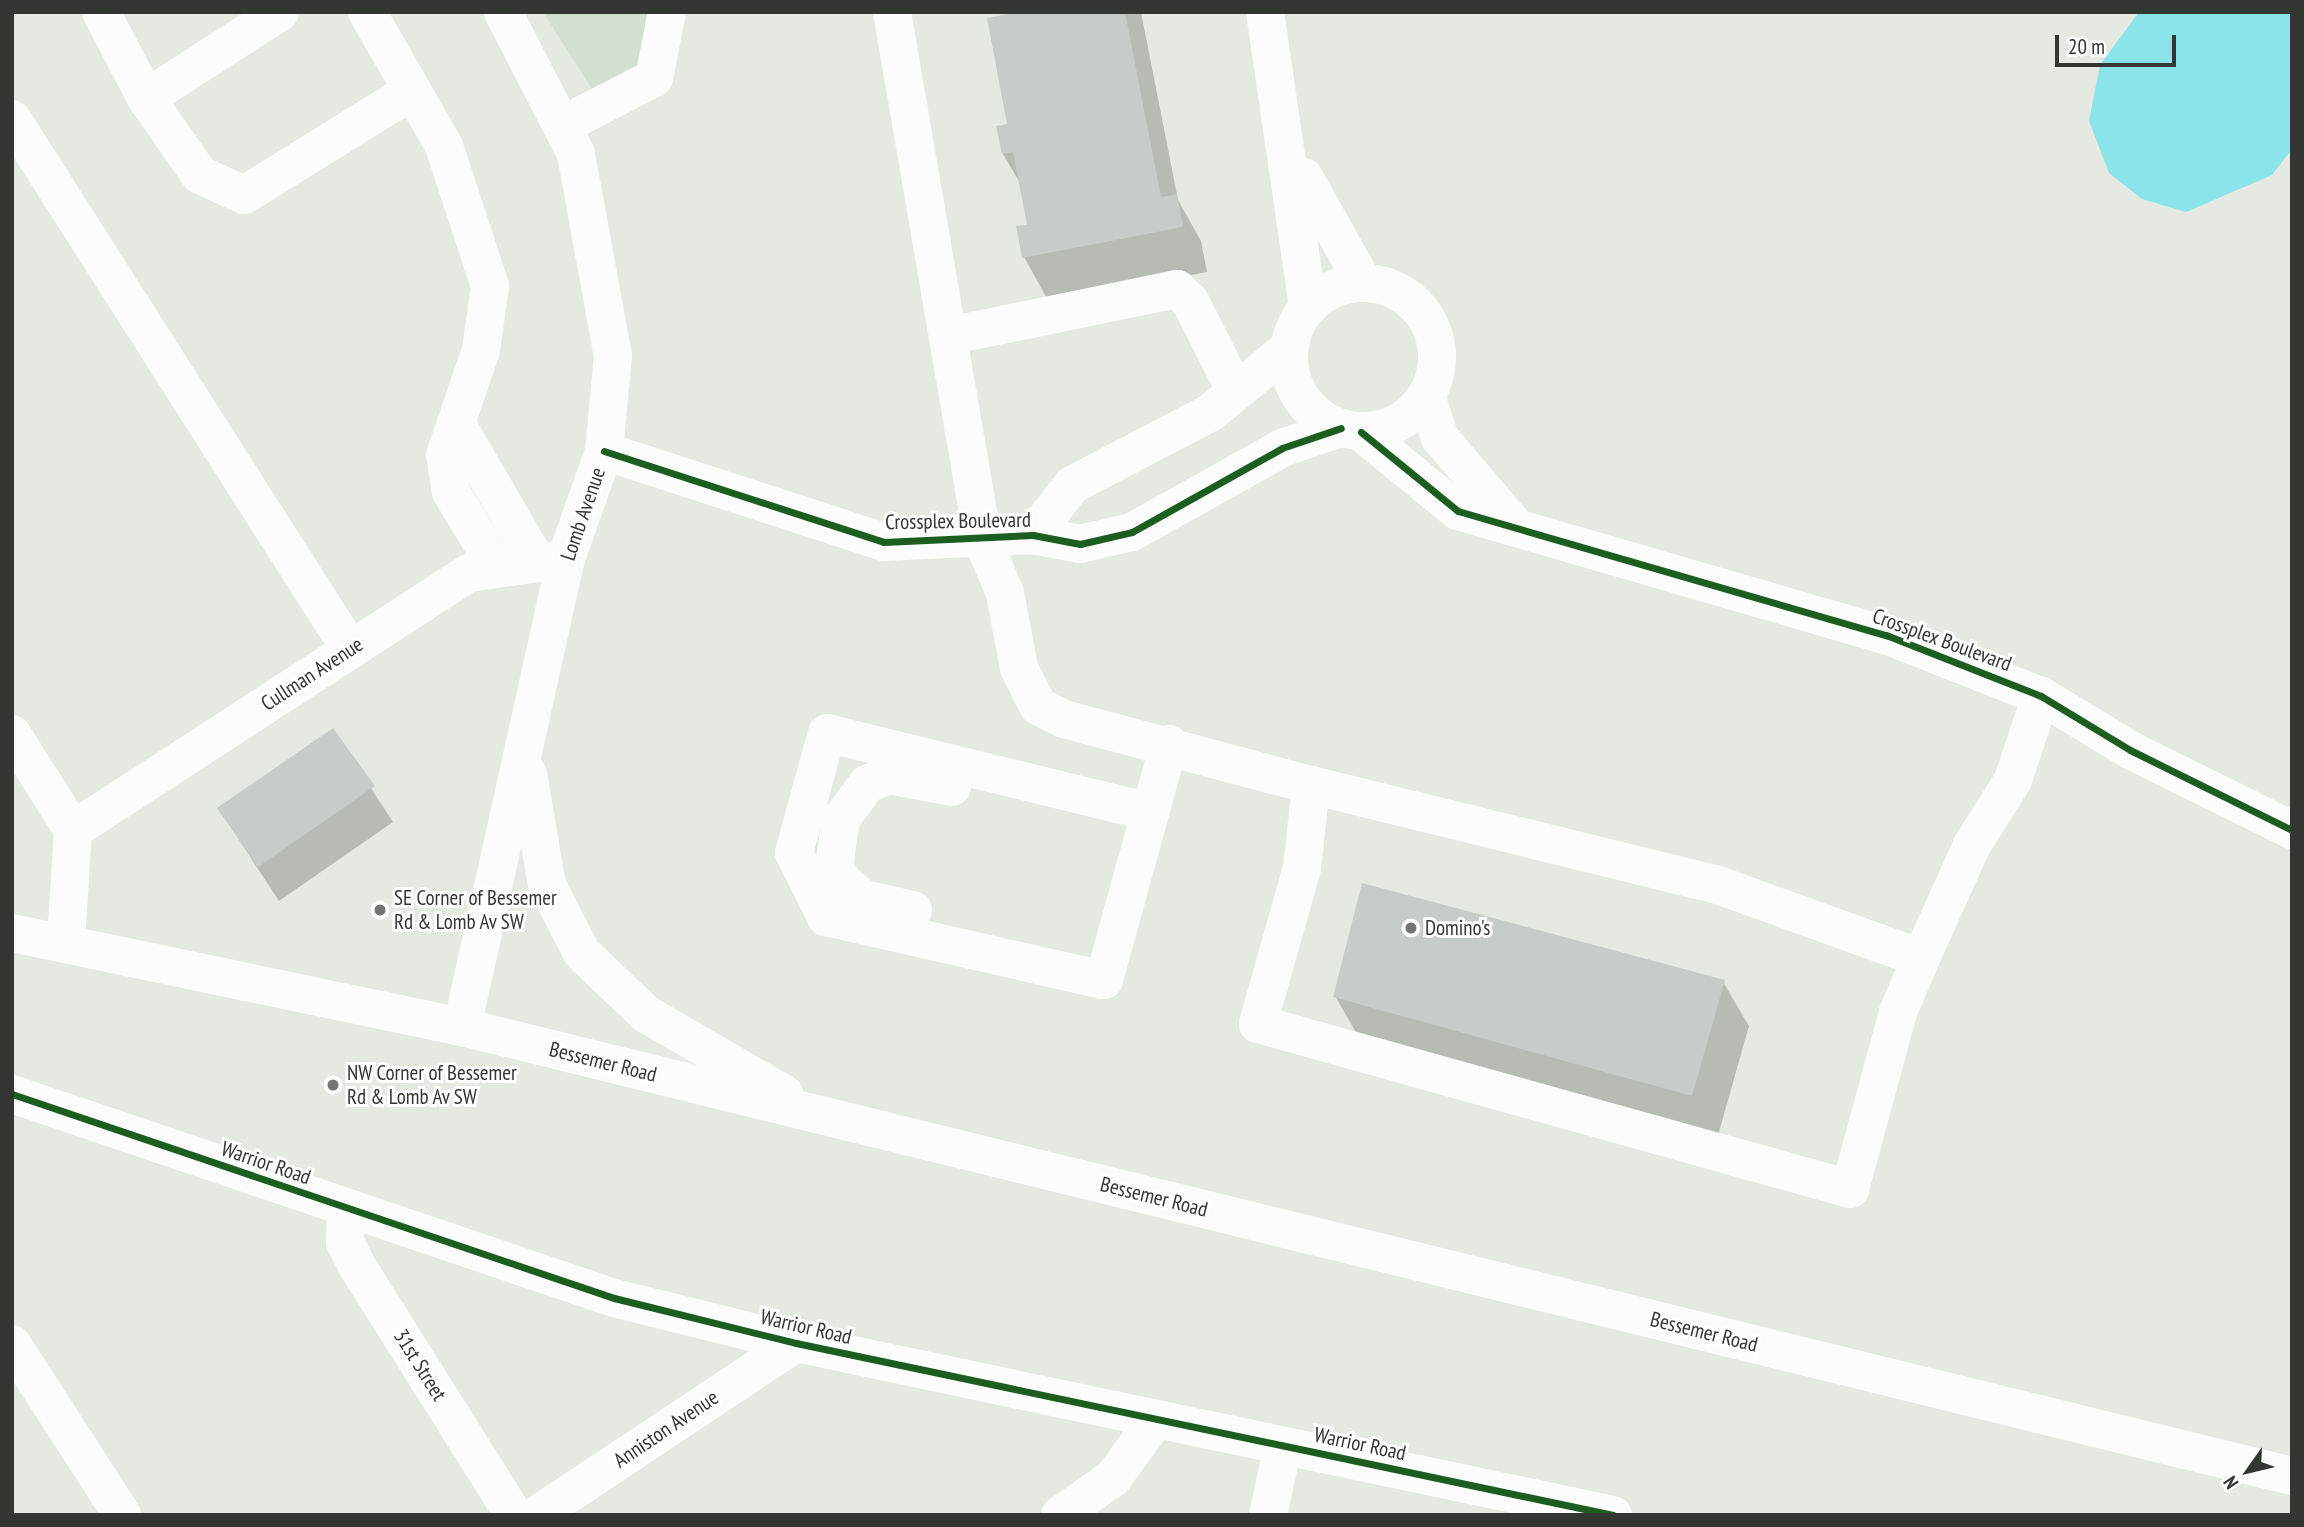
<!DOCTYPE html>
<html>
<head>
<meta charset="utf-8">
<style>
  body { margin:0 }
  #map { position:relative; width:2304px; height:1527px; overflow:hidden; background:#e4eae2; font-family:"PT Sans Narrow",sans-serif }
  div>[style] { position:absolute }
  .built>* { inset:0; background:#d3e0d1 }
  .water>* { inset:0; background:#8ce4eb }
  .shadow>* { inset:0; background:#0003 }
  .building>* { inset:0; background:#c6ccc8 }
  .minor>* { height:38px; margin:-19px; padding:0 19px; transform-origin:19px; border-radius:19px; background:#fbfcfb }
  .minor>.ring { margin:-19px; padding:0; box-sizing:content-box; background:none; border:38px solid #fbfcfb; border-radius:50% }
  .major>* { height:38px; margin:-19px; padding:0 19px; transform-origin:19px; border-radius:19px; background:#fbfcfb }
  .cycleway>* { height:7px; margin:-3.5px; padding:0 3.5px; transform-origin:3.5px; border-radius:3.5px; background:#1b5e20 }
  .dots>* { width:19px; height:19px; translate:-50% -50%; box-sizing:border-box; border:4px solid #fff; border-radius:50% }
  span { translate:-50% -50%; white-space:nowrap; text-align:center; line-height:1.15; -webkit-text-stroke:6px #fff; paint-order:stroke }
  .street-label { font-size:21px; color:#323732 }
  .poi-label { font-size:21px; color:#323732 }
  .left { translate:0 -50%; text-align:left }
  .frame { position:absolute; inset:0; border:14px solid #323732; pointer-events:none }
  .north { position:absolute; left:2213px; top:1436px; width:70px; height:70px; -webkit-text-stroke:5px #fff; paint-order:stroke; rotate:236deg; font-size:19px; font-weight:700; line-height:28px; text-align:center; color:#323732 }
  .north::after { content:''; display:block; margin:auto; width:24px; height:32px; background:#323732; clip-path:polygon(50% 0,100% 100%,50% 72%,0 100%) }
  .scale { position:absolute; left:2055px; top:35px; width:121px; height:32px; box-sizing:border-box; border:4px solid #323732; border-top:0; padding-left:9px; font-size:21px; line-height:24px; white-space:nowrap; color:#323732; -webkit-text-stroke:5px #fff; paint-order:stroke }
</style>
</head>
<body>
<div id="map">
  <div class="built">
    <i style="clip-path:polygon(543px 12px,679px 12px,613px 122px)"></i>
  </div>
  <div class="water">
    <i style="clip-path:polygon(2139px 12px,2292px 12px,2292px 149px,2272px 175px,2186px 212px,2142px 199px,2109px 173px,2089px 121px,2100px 65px)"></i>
  </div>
  <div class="shadow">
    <i style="clip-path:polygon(1029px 12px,1141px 12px,1178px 200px,1201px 241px,1207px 272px,1049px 302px,1024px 257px,1029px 226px,1021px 185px,1003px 154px,998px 127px,1009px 126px)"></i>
    <i style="clip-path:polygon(333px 730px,393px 822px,279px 901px,219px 809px)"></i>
    <i style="clip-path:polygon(1723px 982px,1749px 1026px,1717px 1139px,1361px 1041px,1335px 996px)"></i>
  </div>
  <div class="building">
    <i style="clip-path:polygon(1020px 12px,1125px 12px,1161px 197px,1177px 194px,1183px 227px,1022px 258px,1016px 226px,1027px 225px,1013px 152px,1002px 154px,996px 126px,1007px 124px,987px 18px)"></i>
    <i style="clip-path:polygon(333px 728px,375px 786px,258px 867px,217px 808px)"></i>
    <i style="clip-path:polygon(1362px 883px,1725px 980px,1692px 1096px,1333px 997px)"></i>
  </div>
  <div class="minor">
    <i style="left:101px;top:12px;width:97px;rotate:62.4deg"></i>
    <i style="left:280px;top:12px;width:159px;rotate:147.3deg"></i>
    <i style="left:146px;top:98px;width:94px;rotate:55deg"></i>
    <i style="left:200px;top:175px;width:48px;rotate:24.4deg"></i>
    <i style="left:244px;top:195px;width:195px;rotate:-31.8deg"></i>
    <i style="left:367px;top:12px;width:155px;rotate:60.1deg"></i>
    <i style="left:444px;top:146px;width:147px;rotate:71.8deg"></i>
    <i style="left:490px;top:286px;width:65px;rotate:98deg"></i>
    <i style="left:481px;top:350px;width:77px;rotate:108.9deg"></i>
    <i style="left:892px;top:12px;width:537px;rotate:80.24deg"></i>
    <i style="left:983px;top:541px;width:56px;rotate:67.1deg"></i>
    <i style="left:1005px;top:593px;width:76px;rotate:79.4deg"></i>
    <i style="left:1019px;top:668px;width:42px;rotate:63.4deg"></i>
    <i style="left:1038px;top:706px;width:29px;rotate:27deg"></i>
    <i style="left:1064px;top:719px;width:256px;rotate:15deg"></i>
    <i style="left:1311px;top:785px;width:416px;rotate:13.8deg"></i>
    <i style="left:1715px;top:884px;width:219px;rotate:19.8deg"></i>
    <i style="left:1921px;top:958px;width:124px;rotate:-65.7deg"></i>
    <i style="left:1972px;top:845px;width:77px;rotate:-57.8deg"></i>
    <i style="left:2013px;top:780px;width:89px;rotate:-71.6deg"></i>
    <i style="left:1265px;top:12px;width:297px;rotate:81.7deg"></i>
    <i style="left:12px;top:119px;width:629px;rotate:57.47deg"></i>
    <i style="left:563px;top:125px;width:102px;rotate:-27.3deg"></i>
    <i style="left:654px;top:78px;width:67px;rotate:-78.9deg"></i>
    <i style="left:1304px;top:177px;width:120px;rotate:60.7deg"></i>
    <i class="ring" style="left:1289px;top:283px;width:110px;height:110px"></i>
    <i style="left:948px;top:336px;width:234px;rotate:-11.6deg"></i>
    <i style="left:1177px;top:289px;width:18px;rotate:43deg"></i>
    <i style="left:1190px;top:301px;width:102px;rotate:63.2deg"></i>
    <i style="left:1426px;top:396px;width:44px;rotate:71.6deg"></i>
    <i style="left:1440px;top:438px;width:117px;rotate:49.5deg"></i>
    <i style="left:1361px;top:432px;width:125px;rotate:39.2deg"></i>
    <i style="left:1458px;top:511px;width:446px;rotate:16.2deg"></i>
    <i style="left:1886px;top:635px;width:167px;rotate:21.5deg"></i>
    <i style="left:2041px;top:696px;width:104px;rotate:31.2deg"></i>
    <i style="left:2130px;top:750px;width:181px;rotate:26.3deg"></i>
    <i style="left:604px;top:451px;width:294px;rotate:18deg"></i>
    <i style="left:884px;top:542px;width:149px;rotate:-2.7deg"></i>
    <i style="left:1033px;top:535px;width:48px;rotate:10.8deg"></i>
    <i style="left:1080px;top:544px;width:53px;rotate:-13deg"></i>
    <i style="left:1132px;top:532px;width:172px;rotate:-29.2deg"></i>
    <i style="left:1282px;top:448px;width:62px;rotate:-18.7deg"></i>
    <i style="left:1033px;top:535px;width:63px;rotate:-52deg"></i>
    <i style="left:1072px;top:485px;width:156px;rotate:-27.6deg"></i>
    <i style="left:1210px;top:413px;width:101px;rotate:-39.4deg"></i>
    <i style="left:497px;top:568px;width:89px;rotate:-121.2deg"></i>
    <i style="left:451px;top:492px;width:37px;rotate:-99deg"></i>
    <i style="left:445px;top:455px;width:34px;rotate:-71deg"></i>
    <i style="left:456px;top:423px;width:161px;rotate:59.8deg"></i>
    <i style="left:12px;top:734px;width:114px;rotate:57.6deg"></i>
    <i style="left:73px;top:830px;width:111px;rotate:93.6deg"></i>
    <i style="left:1311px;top:785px;width:83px;rotate:96.2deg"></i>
    <i style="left:1302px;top:868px;width:162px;rotate:105.8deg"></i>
    <i style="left:1258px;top:1024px;width:615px;rotate:15.57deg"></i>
    <i style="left:1850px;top:1189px;width:183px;rotate:-74.8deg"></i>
    <i style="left:1898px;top:1012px;width:59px;rotate:-66.9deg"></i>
    <i style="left:1146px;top:811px;width:328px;rotate:-166.3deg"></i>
    <i style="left:827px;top:733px;width:124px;rotate:105.4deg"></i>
    <i style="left:794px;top:853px;width:72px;rotate:63.4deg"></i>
    <i style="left:826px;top:917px;width:285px;rotate:12.8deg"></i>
    <i style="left:1104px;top:980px;width:245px;rotate:-74.6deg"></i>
    <i style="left:73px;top:830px;width:472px;rotate:-33deg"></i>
    <i style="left:469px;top:573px;width:98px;rotate:-8.2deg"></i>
    <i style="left:913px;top:910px;width:50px;rotate:-167.3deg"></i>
    <i style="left:864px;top:899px;width:24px;rotate:-142deg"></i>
    <i style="left:845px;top:884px;width:20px;rotate:-123deg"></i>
    <i style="left:834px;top:867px;width:49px;rotate:-81.7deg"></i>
    <i style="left:841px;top:819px;width:44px;rotate:-53.4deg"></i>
    <i style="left:867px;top:784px;width:24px;rotate:-22deg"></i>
    <i style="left:889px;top:775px;width:64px;rotate:10.8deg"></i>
    <i style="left:12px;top:1094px;width:636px;rotate:18.72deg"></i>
    <i style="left:614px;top:1298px;width:187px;rotate:13.9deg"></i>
    <i style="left:796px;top:1343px;width:835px;rotate:11.89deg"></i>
    <i style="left:346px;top:1209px;width:33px;rotate:92deg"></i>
    <i style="left:345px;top:1242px;width:27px;rotate:63deg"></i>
    <i style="left:357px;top:1266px;width:294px;rotate:57.8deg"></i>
    <i style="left:12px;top:1344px;width:203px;rotate:57.2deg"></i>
    <i style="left:537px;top:1515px;width:311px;rotate:-33.6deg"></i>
    <i style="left:1060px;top:1515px;width:65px;rotate:-34.9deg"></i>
    <i style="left:1113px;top:1478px;width:73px;rotate:-53.9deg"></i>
    <i style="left:1268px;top:1515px;width:71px;rotate:-77.7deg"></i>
  </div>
  <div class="major">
    <i style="left:528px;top:774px;width:113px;rotate:80.3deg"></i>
    <i style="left:547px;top:885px;width:76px;rotate:62.8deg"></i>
    <i style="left:582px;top:953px;width:88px;rotate:43.6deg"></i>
    <i style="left:646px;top:1014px;width:160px;rotate:30.1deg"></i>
    <i style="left:12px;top:933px;width:460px;rotate:11.8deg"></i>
    <i style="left:462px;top:1027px;width:1884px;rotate:13.79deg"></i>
    <i style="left:462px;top:1027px;width:479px;rotate:-77.5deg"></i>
    <i style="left:566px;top:559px;width:114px;rotate:-70.6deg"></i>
    <i style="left:604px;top:451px;width:95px;rotate:-84.6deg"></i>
    <i style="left:613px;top:356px;width:205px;rotate:-100.4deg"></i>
    <i style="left:576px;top:154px;width:160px;rotate:-117.2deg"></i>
  </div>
  <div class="cycleway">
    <i style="left:1361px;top:432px;width:125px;rotate:39.2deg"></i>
    <i style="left:1458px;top:511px;width:446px;rotate:16.2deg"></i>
    <i style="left:1886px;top:635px;width:167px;rotate:21.5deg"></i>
    <i style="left:2041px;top:696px;width:104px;rotate:31.2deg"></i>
    <i style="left:2130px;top:750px;width:181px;rotate:26.3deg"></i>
    <i style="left:604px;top:451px;width:294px;rotate:18deg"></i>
    <i style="left:884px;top:542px;width:149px;rotate:-2.7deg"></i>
    <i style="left:1033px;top:535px;width:48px;rotate:10.8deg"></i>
    <i style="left:1080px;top:544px;width:53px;rotate:-13deg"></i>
    <i style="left:1132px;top:532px;width:172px;rotate:-29.2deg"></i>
    <i style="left:1282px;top:448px;width:62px;rotate:-18.7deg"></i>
    <i style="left:12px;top:1094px;width:636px;rotate:18.72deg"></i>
    <i style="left:614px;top:1298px;width:187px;rotate:13.9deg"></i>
    <i style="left:796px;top:1343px;width:835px;rotate:11.89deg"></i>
  </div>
  <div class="dots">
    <i style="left:380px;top:910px;background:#707670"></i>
    <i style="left:1411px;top:928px;background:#707670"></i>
    <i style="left:333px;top:1085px;background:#707670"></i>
  </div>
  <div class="street-label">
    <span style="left:583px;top:514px;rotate:-71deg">Lomb Avenue</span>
    <span style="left:958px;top:521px;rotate:-1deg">Crossplex Boulevard</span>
    <span style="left:1942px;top:640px;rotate:20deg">Crossplex Boulevard</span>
    <span style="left:312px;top:674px;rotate:-33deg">Cullman Avenue</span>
    <span style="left:603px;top:1062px;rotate:14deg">Bessemer Road</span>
    <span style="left:266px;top:1163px;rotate:19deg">Warrior Road</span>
    <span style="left:1154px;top:1197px;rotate:14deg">Bessemer Road</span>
    <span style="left:806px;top:1327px;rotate:13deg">Warrior Road</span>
    <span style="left:1704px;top:1332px;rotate:14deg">Bessemer Road</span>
    <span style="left:420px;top:1365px;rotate:58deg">31st Street</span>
    <span style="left:666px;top:1429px;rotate:-34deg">Anniston Avenue</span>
    <span style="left:1360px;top:1444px;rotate:12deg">Warrior Road</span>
  </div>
  <div class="poi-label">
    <span class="left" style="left:394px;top:910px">SE Corner of Bessemer<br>Rd &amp; Lomb Av SW</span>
    <span class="left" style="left:1425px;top:928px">Domino's</span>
    <span class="left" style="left:347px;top:1085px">NW Corner of Bessemer<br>Rd &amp; Lomb Av SW</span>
  </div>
  <div class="frame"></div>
  <div class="north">N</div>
  <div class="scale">20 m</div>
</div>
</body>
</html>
